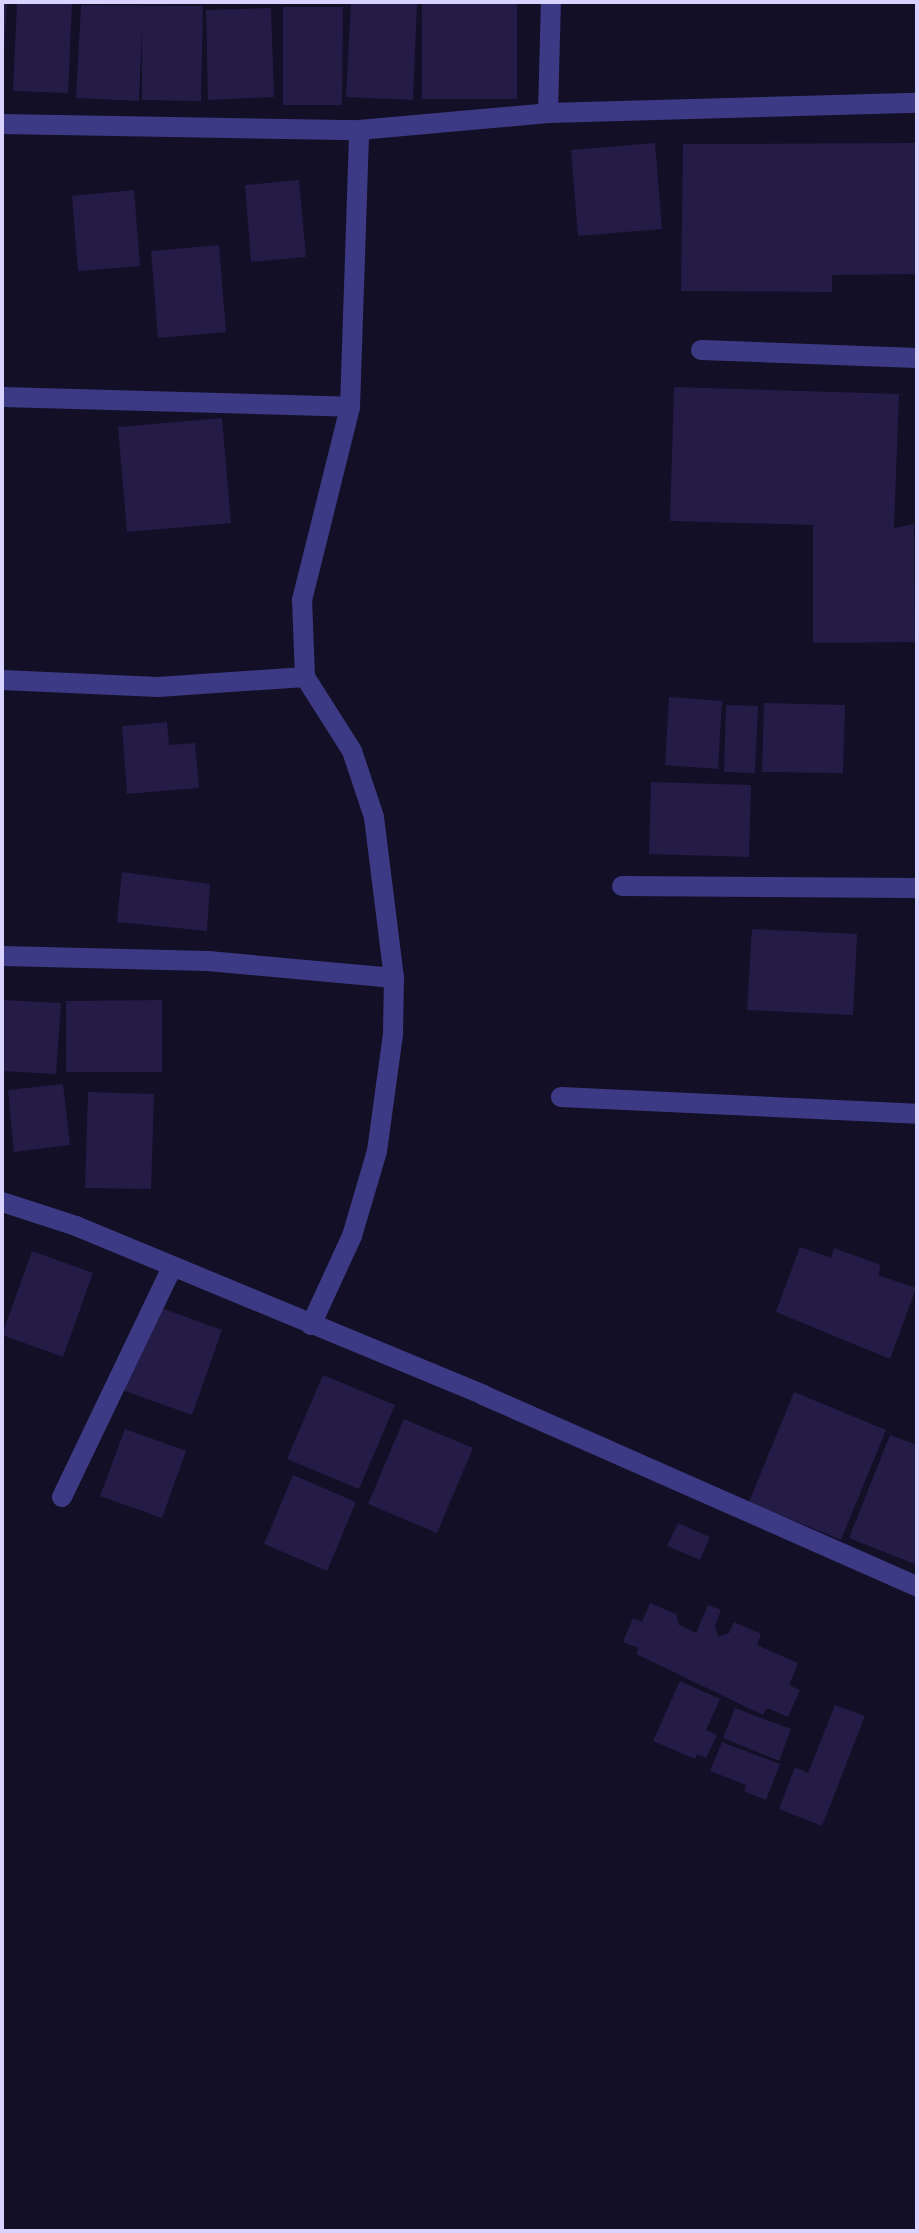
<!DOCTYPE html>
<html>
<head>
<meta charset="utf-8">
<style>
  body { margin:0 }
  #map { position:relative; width:919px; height:2233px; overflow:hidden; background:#130f26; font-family:Signika,sans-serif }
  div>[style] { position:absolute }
  .building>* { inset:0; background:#241b47 }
  .street>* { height:20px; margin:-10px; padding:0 10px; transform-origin:10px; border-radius:10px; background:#3d3a85 }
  span { translate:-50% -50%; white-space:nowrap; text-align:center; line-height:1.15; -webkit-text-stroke:6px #130f26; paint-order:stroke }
  .frame { position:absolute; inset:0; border:4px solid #d9d4ff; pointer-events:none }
</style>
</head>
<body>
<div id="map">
  <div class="building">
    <i style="clip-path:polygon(2px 2px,7px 2px,4px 53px,2px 53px)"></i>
    <i style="clip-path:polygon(17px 2px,72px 4px,68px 93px,13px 91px)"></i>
    <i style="clip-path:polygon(351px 2px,417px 2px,413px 100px,346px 97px)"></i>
    <i style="clip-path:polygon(422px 2px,517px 2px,517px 99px,422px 99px)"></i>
    <i style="clip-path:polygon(81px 5px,203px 6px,201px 101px,142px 100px,142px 27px,139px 101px,76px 98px)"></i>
    <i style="clip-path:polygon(283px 7px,343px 7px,342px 105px,283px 105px)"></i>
    <i style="clip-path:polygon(271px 8px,274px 97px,208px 100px,206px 10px)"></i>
    <i style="clip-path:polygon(655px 143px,662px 229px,578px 236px,571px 150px)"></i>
    <i style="clip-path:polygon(917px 143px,917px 274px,832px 275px,832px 292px,681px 291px,683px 144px)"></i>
    <i style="clip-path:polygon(299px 180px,306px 257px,251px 262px,245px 185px)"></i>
    <i style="clip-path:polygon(134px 190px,140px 266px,78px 271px,72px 196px)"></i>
    <i style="clip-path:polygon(219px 245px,226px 332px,158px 338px,151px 251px)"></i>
    <i style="clip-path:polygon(674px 387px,899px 394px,894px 528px,914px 524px,915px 642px,813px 643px,813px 525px,670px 521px)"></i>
    <i style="clip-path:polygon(222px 418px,231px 523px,127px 532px,118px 427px)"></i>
    <i style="clip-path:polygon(669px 697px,722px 701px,718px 769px,665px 765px)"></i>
    <i style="clip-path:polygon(764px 703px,845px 705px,843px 773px,762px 772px)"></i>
    <i style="clip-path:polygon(726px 705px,758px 706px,755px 773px,724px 772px)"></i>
    <i style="clip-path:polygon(167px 722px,169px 745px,195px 743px,199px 788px,127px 794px,122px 726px)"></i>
    <i style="clip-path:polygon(651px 782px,751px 785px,749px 857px,649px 854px)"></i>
    <i style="clip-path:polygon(122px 872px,210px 884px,207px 931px,117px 922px)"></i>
    <i style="clip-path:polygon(752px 929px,857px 934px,853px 1015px,747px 1010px)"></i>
    <i style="clip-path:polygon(2px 1000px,61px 1003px,56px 1074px,2px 1071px)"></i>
    <i style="clip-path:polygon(162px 1000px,162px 1072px,66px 1072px,66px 1001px)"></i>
    <i style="clip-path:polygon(63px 1084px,70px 1145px,14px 1152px,8px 1090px)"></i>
    <i style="clip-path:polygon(88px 1092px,154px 1094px,151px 1189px,85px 1188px)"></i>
    <i style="clip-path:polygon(800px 1247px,831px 1258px,834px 1248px,881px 1265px,878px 1275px,916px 1288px,890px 1359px,776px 1312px)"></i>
    <i style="clip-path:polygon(32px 1251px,93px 1273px,63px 1357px,2px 1335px)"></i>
    <i style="clip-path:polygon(153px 1305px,222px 1330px,192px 1415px,122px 1390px)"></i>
    <i style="clip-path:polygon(323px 1375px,395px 1405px,359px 1489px,287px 1459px)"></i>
    <i style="clip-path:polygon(794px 1392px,886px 1430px,841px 1540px,749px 1502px)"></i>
    <i style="clip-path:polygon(404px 1419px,473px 1448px,437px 1533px,368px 1504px)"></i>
    <i style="clip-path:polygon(125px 1429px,186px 1451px,162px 1518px,100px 1496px)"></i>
    <i style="clip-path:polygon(890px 1435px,917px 1445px,917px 1565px,849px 1538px)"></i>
    <i style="clip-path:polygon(293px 1475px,356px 1502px,327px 1571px,264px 1544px)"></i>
    <i style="clip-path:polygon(678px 1523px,710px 1537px,700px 1560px,667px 1546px)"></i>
    <i style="clip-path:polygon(650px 1603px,676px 1614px,679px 1625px,696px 1633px,708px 1605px,721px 1610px,715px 1626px,718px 1637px,729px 1633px,734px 1622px,761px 1634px,757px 1645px,798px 1663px,789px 1685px,800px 1690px,788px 1717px,767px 1708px,763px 1715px,636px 1654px,639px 1648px,623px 1642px,633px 1618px,642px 1622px)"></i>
    <i style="clip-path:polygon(680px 1681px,720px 1699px,706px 1730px,717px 1735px,706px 1758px,697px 1754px,695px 1759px,653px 1741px)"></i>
    <i style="clip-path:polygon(835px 1705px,865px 1716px,822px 1826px,779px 1809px,795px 1767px,808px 1773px)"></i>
    <i style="clip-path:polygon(735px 1708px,791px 1729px,779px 1761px,723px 1738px)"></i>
    <i style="clip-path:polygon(722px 1742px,780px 1764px,766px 1800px,744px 1791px,746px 1785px,710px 1771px)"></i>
  </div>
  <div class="street">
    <i style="left:548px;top:113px;width:111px;rotate:-88.5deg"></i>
    <i style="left:2px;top:124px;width:357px;rotate:1deg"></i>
    <i style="left:359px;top:130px;width:190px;rotate:-5.1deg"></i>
    <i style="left:548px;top:113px;width:369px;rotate:-1.6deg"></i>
    <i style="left:701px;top:350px;width:216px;rotate:2.1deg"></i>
    <i style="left:2px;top:397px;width:348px;rotate:1.6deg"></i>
    <i style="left:2px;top:680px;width:156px;rotate:2.6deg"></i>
    <i style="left:158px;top:687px;width:147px;rotate:-3.9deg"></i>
    <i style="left:622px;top:886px;width:295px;rotate:0.4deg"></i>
    <i style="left:2px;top:956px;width:206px;rotate:1.4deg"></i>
    <i style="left:208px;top:961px;width:187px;rotate:5.2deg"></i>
    <i style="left:561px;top:1097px;width:356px;rotate:2.7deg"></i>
    <i style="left:2px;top:1202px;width:78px;rotate:18deg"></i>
    <i style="left:76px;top:1226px;width:441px;rotate:22.5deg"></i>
    <i style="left:483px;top:1395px;width:474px;rotate:23.8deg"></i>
    <i style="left:311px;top:1325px;width:98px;rotate:-65.3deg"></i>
    <i style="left:352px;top:1236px;width:89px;rotate:-73.6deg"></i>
    <i style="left:377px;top:1151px;width:118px;rotate:-82.2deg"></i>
    <i style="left:393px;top:1034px;width:56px;rotate:-89deg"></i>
    <i style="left:394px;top:978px;width:162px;rotate:-97.1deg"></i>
    <i style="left:374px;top:817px;width:70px;rotate:-108.4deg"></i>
    <i style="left:352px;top:751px;width:88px;rotate:-122.4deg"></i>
    <i style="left:305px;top:677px;width:77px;rotate:-92.2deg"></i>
    <i style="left:302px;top:600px;width:199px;rotate:-76deg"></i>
    <i style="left:350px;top:407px;width:277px;rotate:-88.1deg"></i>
    <i style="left:62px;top:1497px;width:253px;rotate:-64.4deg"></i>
  </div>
  <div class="frame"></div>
</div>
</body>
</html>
